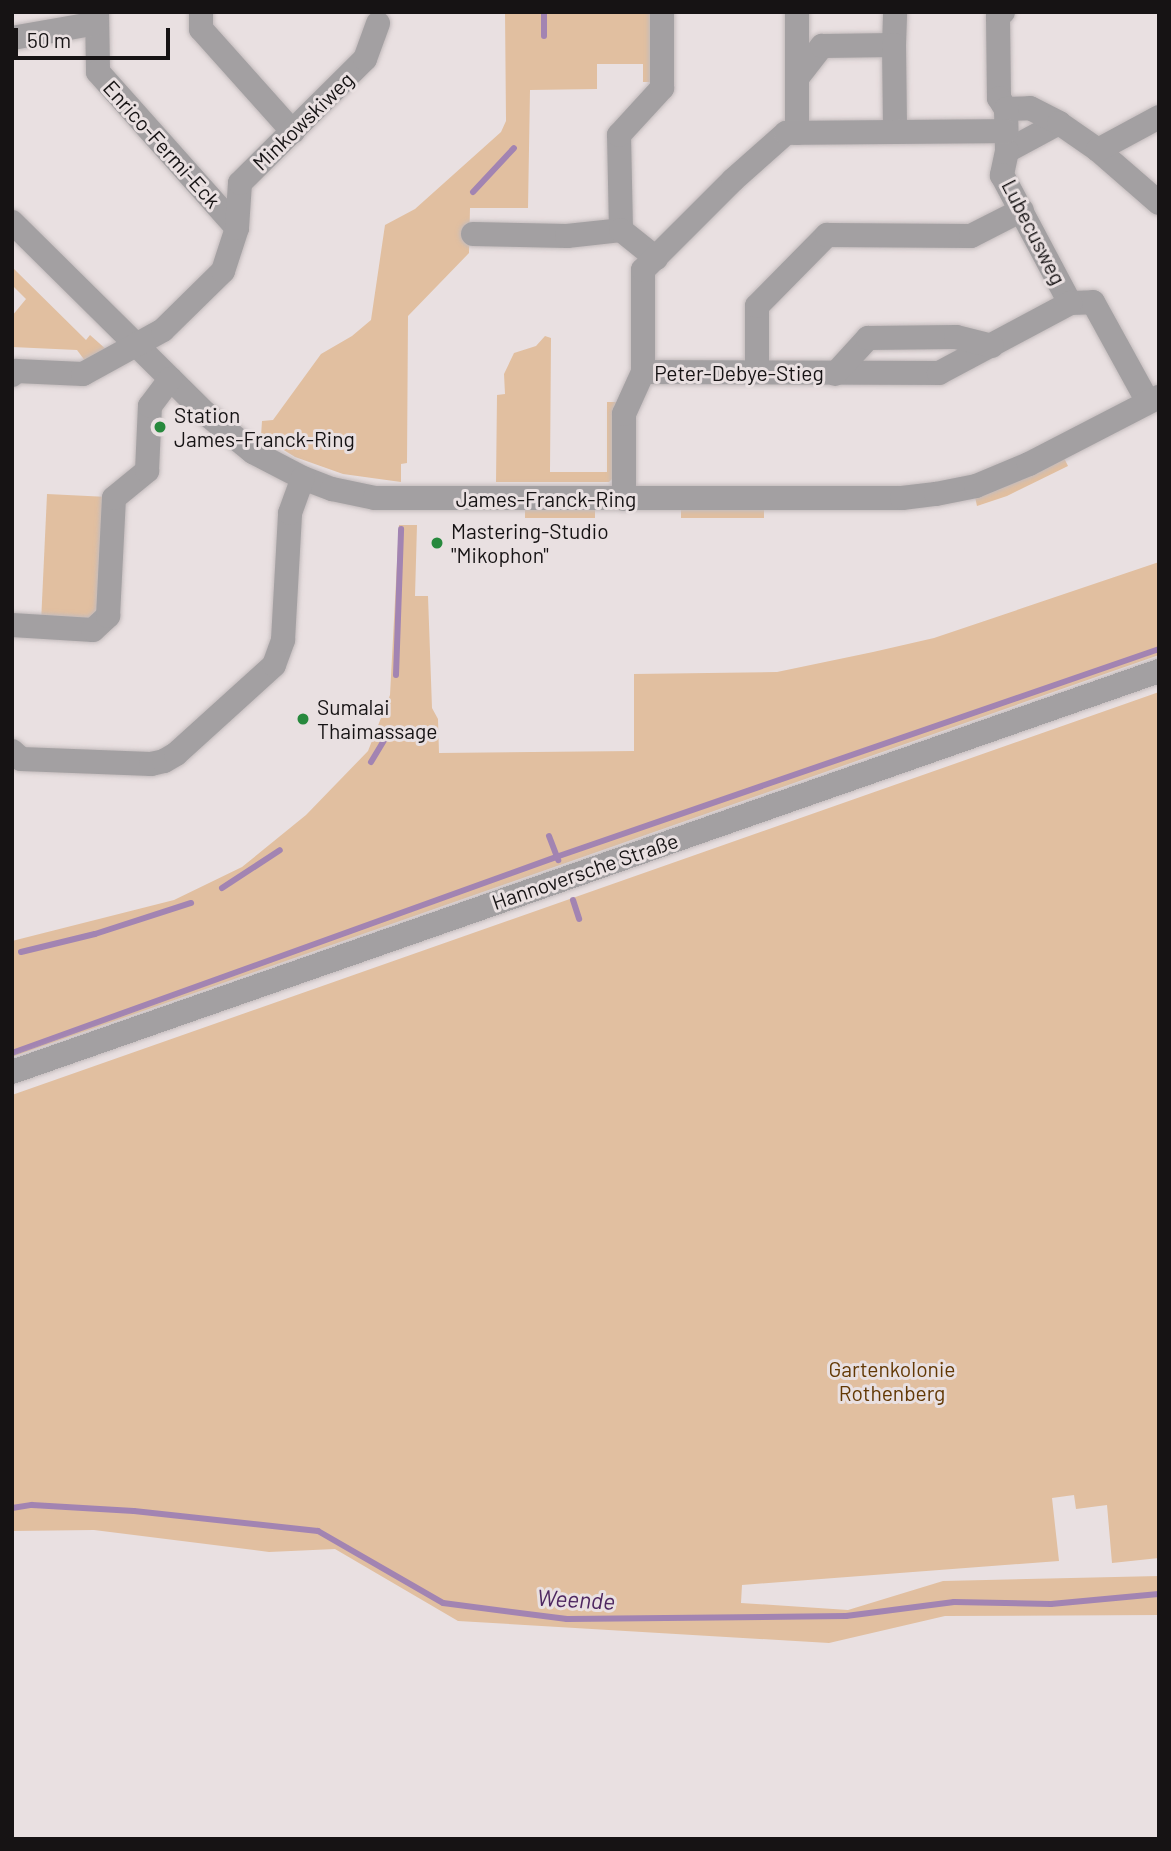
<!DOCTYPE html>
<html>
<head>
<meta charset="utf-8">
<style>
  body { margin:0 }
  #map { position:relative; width:1171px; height:1851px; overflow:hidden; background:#e9e0e1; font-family:Barlow,sans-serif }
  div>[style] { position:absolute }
  .green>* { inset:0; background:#e1bfa0 }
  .stream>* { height:6px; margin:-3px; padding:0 3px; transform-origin:3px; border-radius:3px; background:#a284b2 }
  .roads { filter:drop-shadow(0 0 2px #c3bbbc) drop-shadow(0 0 2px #c3bbbc) }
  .minor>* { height:24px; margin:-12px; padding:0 12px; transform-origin:12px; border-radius:12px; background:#a3a0a2 }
  .dots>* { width:19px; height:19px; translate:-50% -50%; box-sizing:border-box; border:4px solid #e9e0e1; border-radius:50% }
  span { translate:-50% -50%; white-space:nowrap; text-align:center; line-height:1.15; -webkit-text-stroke:6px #e9e0e1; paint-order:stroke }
  .street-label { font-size:21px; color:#161314 }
  .poi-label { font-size:21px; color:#161314 }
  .left { translate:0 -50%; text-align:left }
  .park-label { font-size:21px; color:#623804 }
  .water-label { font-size:23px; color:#4e2761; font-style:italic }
  .frame { position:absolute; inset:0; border:14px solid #161314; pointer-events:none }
  .scale { position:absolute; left:14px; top:28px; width:156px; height:32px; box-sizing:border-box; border:4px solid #161314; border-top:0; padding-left:9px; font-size:21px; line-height:24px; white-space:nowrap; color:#161314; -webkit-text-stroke:5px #e9e0e1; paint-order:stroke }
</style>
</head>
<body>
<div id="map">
  <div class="green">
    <i style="clip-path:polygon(505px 12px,651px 12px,652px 82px,643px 82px,643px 64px,597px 64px,597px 89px,530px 90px,528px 208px,470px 208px,469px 253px,408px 316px,407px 463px,401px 464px,401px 482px,343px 474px,295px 457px,261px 436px,262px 421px,273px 420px,321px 354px,352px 336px,371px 320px,385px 225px,415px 209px,501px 132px,506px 121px)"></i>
    <i style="clip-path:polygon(12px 267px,86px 340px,90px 335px,108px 351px,86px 362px,77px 350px,12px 347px,12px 316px,26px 299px,12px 285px)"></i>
    <i style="clip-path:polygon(545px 336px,551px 338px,550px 472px,607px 472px,607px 402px,617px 402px,616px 475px,609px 482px,496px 482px,497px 395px,505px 394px,504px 374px,514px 353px,536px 346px)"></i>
    <i style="clip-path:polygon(1064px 458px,1068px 466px,1007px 496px,977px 506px,975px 497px)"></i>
    <i style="clip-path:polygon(47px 494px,108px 497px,103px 616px,93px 625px,41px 623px)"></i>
    <i style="clip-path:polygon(525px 509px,595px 509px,595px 518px,525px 518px)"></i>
    <i style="clip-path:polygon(681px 509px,764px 509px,764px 518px,681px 518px)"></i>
    <i style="clip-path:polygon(399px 525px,417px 525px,415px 596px,428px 596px,432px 708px,438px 719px,439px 753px,634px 751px,634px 674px,777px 672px,873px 652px,934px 638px,1159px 562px,1159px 655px,12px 1057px,12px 941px,174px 900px,242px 867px,306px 815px,368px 751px,390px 695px)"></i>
    <i style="clip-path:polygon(1159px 692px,1159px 1558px,1112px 1563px,1107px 1505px,1076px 1509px,1074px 1495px,1052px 1498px,1059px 1561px,742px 1585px,741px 1603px,848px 1610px,943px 1581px,1159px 1576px,1159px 1615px,945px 1616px,829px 1643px,458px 1621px,335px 1549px,269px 1552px,94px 1530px,12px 1531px,12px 1095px)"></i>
  </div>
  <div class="stream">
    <i style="left:544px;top:36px;width:24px;rotate:-90deg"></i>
    <i style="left:473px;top:192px;width:60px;rotate:-47deg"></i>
    <i style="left:396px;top:675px;width:146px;rotate:-88deg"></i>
    <i style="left:371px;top:762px;width:31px;rotate:-59deg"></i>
    <i style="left:549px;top:836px;width:26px;rotate:69deg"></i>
    <i style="left:222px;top:888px;width:69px;rotate:-33.2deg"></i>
    <i style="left:573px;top:900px;width:20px;rotate:72deg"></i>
    <i style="left:21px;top:952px;width:76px;rotate:-13.7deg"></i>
    <i style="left:95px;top:934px;width:101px;rotate:-17.9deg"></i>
    <i style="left:12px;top:1053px;width:578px;rotate:-19.81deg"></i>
    <i style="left:556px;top:857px;width:638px;rotate:-19.03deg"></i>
    <i style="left:12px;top:1508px;width:20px;rotate:-9deg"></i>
    <i style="left:32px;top:1505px;width:102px;rotate:3.4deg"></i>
    <i style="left:134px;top:1511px;width:185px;rotate:6.2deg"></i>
    <i style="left:318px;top:1531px;width:144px;rotate:29.9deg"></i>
    <i style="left:443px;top:1603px;width:125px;rotate:7.4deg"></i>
    <i style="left:567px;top:1619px;width:279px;rotate:-0.6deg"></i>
    <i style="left:846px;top:1616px;width:109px;rotate:-7.4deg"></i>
    <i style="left:954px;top:1602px;width:97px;rotate:1.2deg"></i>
    <i style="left:1051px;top:1604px;width:108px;rotate:-5.3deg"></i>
  </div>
  <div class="roads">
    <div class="minor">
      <i style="left:97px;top:12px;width:60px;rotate:89deg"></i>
      <i style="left:98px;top:72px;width:209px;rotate:48.3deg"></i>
      <i style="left:201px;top:12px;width:17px;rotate:90deg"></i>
      <i style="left:201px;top:29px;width:138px;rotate:48.2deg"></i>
      <i style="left:1003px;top:12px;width:7px;rotate:135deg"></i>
      <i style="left:998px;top:17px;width:81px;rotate:89.3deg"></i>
      <i style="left:999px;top:98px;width:13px;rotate:58deg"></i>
      <i style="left:1006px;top:109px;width:42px;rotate:88.6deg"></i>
      <i style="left:1007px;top:151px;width:59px;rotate:-28.3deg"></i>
      <i style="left:12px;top:38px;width:86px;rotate:-10deg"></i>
      <i style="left:894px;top:45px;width:33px;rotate:-88deg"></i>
      <i style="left:797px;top:78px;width:41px;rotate:-52deg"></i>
      <i style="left:822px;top:46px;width:72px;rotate:-0.8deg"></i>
      <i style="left:894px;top:45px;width:87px;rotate:89.3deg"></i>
      <i style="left:1006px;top:109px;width:24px;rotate:-2deg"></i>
      <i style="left:1030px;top:108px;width:33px;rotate:27deg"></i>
      <i style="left:1059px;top:123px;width:47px;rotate:34.7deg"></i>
      <i style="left:1098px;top:150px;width:81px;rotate:41deg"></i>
      <i style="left:797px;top:133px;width:121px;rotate:-90deg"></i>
      <i style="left:1098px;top:150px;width:69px;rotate:-28.4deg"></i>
      <i style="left:1007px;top:151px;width:25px;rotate:102deg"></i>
      <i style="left:1002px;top:175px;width:145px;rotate:62deg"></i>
      <i style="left:1070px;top:303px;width:23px;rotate:-2deg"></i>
      <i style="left:1093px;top:302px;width:114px;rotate:61.2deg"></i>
      <i style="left:12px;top:222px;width:272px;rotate:44.7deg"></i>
      <i style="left:205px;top:413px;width:62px;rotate:39.1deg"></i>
      <i style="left:253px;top:452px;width:56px;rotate:27.5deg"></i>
      <i style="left:303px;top:478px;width:31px;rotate:21deg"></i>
      <i style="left:332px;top:489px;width:44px;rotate:11.8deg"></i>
      <i style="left:375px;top:498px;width:527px"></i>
      <i style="left:902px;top:498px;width:34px;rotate:-7deg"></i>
      <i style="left:936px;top:494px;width:41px;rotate:-11.3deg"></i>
      <i style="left:976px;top:486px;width:57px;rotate:-22.5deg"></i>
      <i style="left:1029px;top:464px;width:146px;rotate:-27.3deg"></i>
      <i style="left:621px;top:230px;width:95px;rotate:-91.2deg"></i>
      <i style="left:619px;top:135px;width:64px;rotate:-47.5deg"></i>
      <i style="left:662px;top:88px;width:76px;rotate:-90deg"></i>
      <i style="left:473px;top:234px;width:94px;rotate:1.2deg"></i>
      <i style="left:567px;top:236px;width:54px;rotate:-6.3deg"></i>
      <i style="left:621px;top:230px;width:45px;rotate:38.7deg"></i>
      <i style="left:757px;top:371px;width:65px;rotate:-90deg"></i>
      <i style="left:757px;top:306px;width:100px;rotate:-45.4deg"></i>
      <i style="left:827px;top:235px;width:144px;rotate:0.4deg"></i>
      <i style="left:971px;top:236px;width:57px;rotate:-27deg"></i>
      <i style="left:643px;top:372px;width:296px;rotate:0.2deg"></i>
      <i style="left:939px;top:373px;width:149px;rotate:-28.1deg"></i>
      <i style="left:835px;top:374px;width:49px;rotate:-47.5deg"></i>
      <i style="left:868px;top:338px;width:88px;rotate:-0.7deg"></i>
      <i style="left:956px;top:337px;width:37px;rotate:14deg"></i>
      <i style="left:12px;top:375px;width:6px;rotate:-45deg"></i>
      <i style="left:16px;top:371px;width:67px;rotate:2.6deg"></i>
      <i style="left:83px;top:374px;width:91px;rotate:-28.8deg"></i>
      <i style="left:163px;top:330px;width:84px;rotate:-44.5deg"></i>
      <i style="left:223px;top:271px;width:45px;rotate:-72deg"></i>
      <i style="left:237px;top:228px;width:45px;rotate:-86.2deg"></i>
      <i style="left:240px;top:183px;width:176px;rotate:-44.8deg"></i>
      <i style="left:365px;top:59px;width:38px;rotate:-70deg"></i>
      <i style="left:624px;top:499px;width:85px;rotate:-90deg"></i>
      <i style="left:624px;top:414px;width:46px;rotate:-65.7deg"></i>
      <i style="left:643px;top:372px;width:102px;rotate:-90deg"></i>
      <i style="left:643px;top:270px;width:127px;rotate:-45deg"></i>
      <i style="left:733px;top:180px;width:71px;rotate:-41.6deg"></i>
      <i style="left:786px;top:133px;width:220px;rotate:-0.5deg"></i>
      <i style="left:12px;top:625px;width:81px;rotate:3.5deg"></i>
      <i style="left:93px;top:630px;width:21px;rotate:-43deg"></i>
      <i style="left:108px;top:616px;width:118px;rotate:-87.1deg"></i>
      <i style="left:114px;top:498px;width:43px;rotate:-39.3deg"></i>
      <i style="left:147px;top:471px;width:65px;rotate:-87.4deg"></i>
      <i style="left:150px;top:406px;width:34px;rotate:-53deg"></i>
      <i style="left:12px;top:751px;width:12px;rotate:42deg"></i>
      <i style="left:21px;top:759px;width:130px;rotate:2.2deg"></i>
      <i style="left:151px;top:764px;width:13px;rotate:-13deg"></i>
      <i style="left:164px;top:761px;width:14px;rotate:-30deg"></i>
      <i style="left:176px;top:754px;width:132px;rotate:-42.2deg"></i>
      <i style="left:274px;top:665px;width:27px;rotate:-70deg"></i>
      <i style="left:283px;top:640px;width:127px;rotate:-86.8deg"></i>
      <i style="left:290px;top:513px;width:37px;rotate:-70deg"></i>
      <i style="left:12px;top:1072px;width:1215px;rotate:-19.27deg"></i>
    </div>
  </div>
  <div class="dots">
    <i style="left:160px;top:427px;background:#27893d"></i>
    <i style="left:437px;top:543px;background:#27893d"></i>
    <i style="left:303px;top:719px;background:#27893d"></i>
  </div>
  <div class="street-label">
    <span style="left:303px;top:121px;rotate:-44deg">Minkowskiweg</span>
    <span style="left:162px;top:144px;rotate:48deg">Enrico-Fermi-Eck</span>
    <span style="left:1034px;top:232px;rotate:63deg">Lubecusweg</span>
    <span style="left:739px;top:373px">Peter-Debye-Stieg</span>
    <span style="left:546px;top:499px">James-Franck-Ring</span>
    <span style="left:585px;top:871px;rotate:-19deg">Hannoversche Straße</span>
  </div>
  <div class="poi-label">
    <span class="left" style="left:174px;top:427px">Station<br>James-Franck-Ring</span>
    <span class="left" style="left:451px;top:543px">Mastering-Studio<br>"Mikophon"</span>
    <span class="left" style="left:317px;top:719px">Sumalai<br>Thaimassage</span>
  </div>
  <div class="park-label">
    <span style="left:892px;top:1381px">Gartenkolonie<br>Rothenberg</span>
  </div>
  <div class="water-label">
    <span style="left:576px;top:1599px;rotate:3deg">Weende</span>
  </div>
  <div class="frame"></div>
  <div class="scale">50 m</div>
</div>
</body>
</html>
